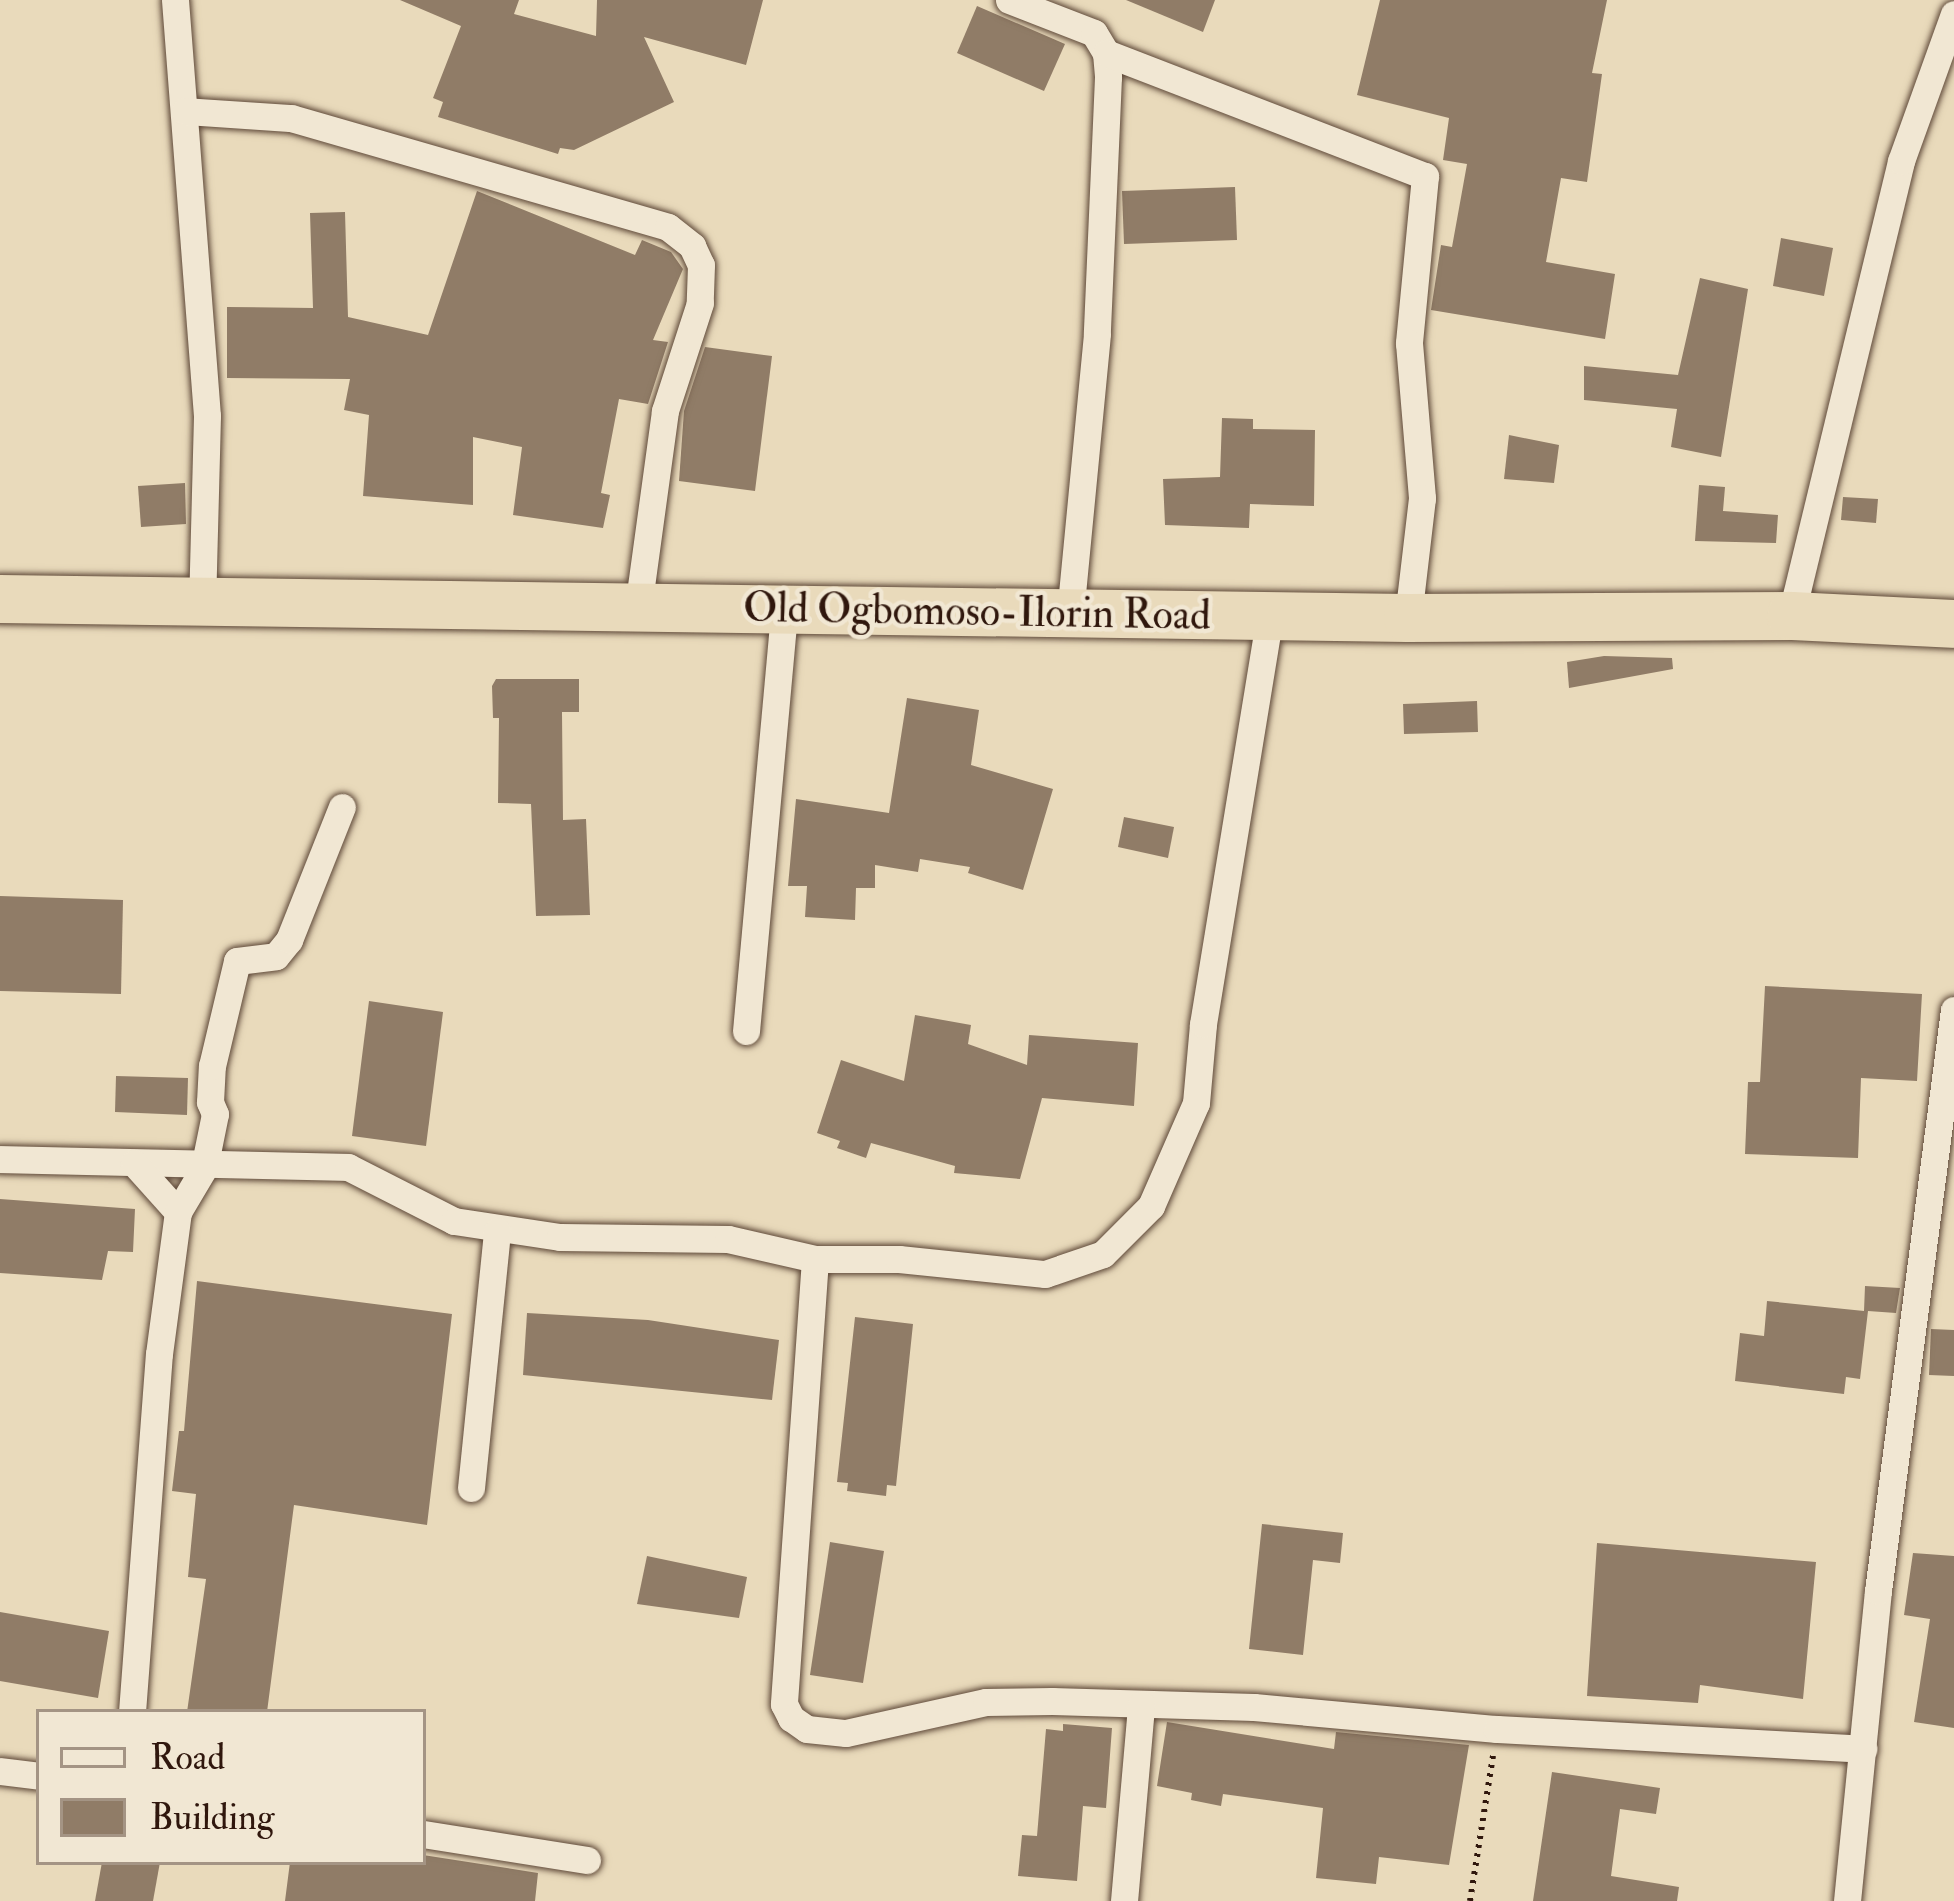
<!DOCTYPE html>
<html>
<head>
<meta charset="utf-8">
<style>
  body { margin:0 }
  #map { position:relative; width:1954px; height:1901px; overflow:hidden; background:#e9dabb; font-family:"IM FELL Double Pica",serif }
  div>[style] { position:absolute }
  .building>* { inset:0; background:#907c67 }
  .path>* { height:6px; margin-top:-3px; transform-origin:0; background:repeating-linear-gradient(90deg,#30170d 0 3px,transparent 0 9px) }
  .roads { filter:drop-shadow(0 0 3px #5e4838) drop-shadow(0 0 3px #5e4838) }
  .street>* { height:27px; margin:-13.5px; padding:0 13.5px; transform-origin:13.5px; border-radius:13.5px; background:#f1e7d3 }
  .highway>* { height:48px; margin:-24px; padding:0 24px; transform-origin:24px; border-radius:24px; background:#e9dabb }
  span { translate:-50% -50%; white-space:nowrap; text-align:center; line-height:1.15; -webkit-text-stroke:9px #f1e7d3; paint-order:stroke }
  .street-label { font-size:42px; color:#30170d }
  .legend { position:absolute; left:36px; top:1709px; width:390px; height:156px; box-sizing:border-box; background:#f1e7d3; border:3px solid #a49484; margin:0; padding:15px 21px; list-style:none; font-size:36px; color:#30170d }
  .legend li { display:flex; align-items:center; gap:24px; height:60px }
  .legend b { width:60px; border:3px solid #a49484 }
</style>
</head>
<body>
<div id="map">
  <div class="building">
    <i style="clip-path:polygon(400px 0,519px 0,514px 14px,596px 36px,597px 0,763px 0,746px 65px,644px 37px,674px 102px,574px 150px,560px 148px,558px 154px,438px 117px,443px 102px,433px 98px,461px 26px)"></i>
    <i style="clip-path:polygon(1126px 0,1215px 0,1203px 32px)"></i>
    <i style="clip-path:polygon(1380px 0,1607px 0,1592px 73px,1602px 74px,1587px 182px,1561px 178px,1546px 262px,1615px 274px,1605px 339px,1431px 310px,1441px 245px,1452px 247px,1467px 164px,1443px 160px,1449px 118px,1357px 95px)"></i>
    <i style="clip-path:polygon(977px 6px,1065px 44px,1044px 91px,957px 53px)"></i>
    <i style="clip-path:polygon(1235px 187px,1237px 240px,1124px 244px,1122px 191px)"></i>
    <i style="clip-path:polygon(477px 191px,635px 255px,642px 240px,671px 252px,683px 269px,653px 340px,668px 342px,648px 404px,619px 399px,601px 493px,610px 495px,603px 528px,513px 515px,522px 447px,473px 437px,473px 505px,363px 496px,369px 415px,344px 410px,350px 379px,227px 378px,227px 307px,313px 308px,310px 213px,345px 212px,348px 317px,428px 335px)"></i>
    <i style="clip-path:polygon(1781px 238px,1833px 248px,1824px 296px,1773px 286px)"></i>
    <i style="clip-path:polygon(1700px 278px,1748px 289px,1721px 457px,1671px 447px,1677px 409px,1584px 400px,1584px 366px,1678px 375px)"></i>
    <i style="clip-path:polygon(705px 347px,772px 356px,755px 491px,679px 481px,684px 411px)"></i>
    <i style="clip-path:polygon(1222px 418px,1253px 419px,1253px 429px,1315px 430px,1314px 506px,1250px 504px,1249px 528px,1165px 525px,1163px 479px,1220px 477px)"></i>
    <i style="clip-path:polygon(1509px 435px,1559px 445px,1554px 483px,1504px 479px)"></i>
    <i style="clip-path:polygon(185px 483px,186px 524px,141px 527px,138px 486px)"></i>
    <i style="clip-path:polygon(1699px 485px,1725px 487px,1723px 511px,1778px 515px,1776px 543px,1695px 541px)"></i>
    <i style="clip-path:polygon(1843px 497px,1878px 499px,1876px 523px,1841px 520px)"></i>
    <i style="clip-path:polygon(1604px 656px,1672px 658px,1673px 669px,1569px 688px,1567px 662px)"></i>
    <i style="clip-path:polygon(496px 679px,579px 679px,579px 712px,562px 712px,563px 820px,586px 819px,590px 915px,536px 916px,531px 804px,498px 803px,499px 718px,493px 718px,492px 686px)"></i>
    <i style="clip-path:polygon(907px 698px,979px 710px,971px 765px,1053px 789px,1023px 890px,968px 873px,970px 867px,920px 859px,918px 872px,875px 865px,875px 888px,856px 888px,855px 920px,805px 917px,807px 886px,788px 886px,796px 799px,889px 813px)"></i>
    <i style="clip-path:polygon(1477px 701px,1478px 732px,1404px 734px,1403px 704px)"></i>
    <i style="clip-path:polygon(1124px 817px,1174px 827px,1168px 858px,1118px 847px)"></i>
    <i style="clip-path:polygon(0 896px,123px 900px,121px 994px,0 991px)"></i>
    <i style="clip-path:polygon(1765px 986px,1922px 994px,1917px 1081px,1861px 1078px,1858px 1158px,1745px 1154px,1748px 1082px,1760px 1082px)"></i>
    <i style="clip-path:polygon(369px 1001px,443px 1012px,426px 1146px,352px 1136px)"></i>
    <i style="clip-path:polygon(915px 1015px,971px 1025px,968px 1044px,1027px 1065px,1029px 1035px,1138px 1043px,1134px 1106px,1042px 1098px,1020px 1179px,954px 1173px,955px 1166px,871px 1143px,866px 1158px,837px 1148px,840px 1141px,817px 1133px,841px 1060px,904px 1081px)"></i>
    <i style="clip-path:polygon(116px 1076px,188px 1078px,187px 1115px,115px 1112px)"></i>
    <i style="clip-path:polygon(0 1199px,135px 1209px,133px 1252px,108px 1251px,102px 1280px,0 1273px)"></i>
    <i style="clip-path:polygon(197px 1281px,452px 1314px,427px 1525px,294px 1505px,267px 1712px,187px 1712px,206px 1579px,188px 1577px,196px 1494px,172px 1491px,179px 1431px,184px 1431px)"></i>
    <i style="clip-path:polygon(1865px 1286px,1900px 1288px,1896px 1313px,1868px 1311px,1860px 1379px,1846px 1377px,1844px 1394px,1735px 1381px,1740px 1333px,1764px 1336px,1767px 1301px,1864px 1311px)"></i>
    <i style="clip-path:polygon(527px 1313px,648px 1320px,779px 1340px,772px 1400px,523px 1375px)"></i>
    <i style="clip-path:polygon(855px 1317px,913px 1324px,896px 1486px,887px 1485px,886px 1496px,847px 1491px,848px 1483px,837px 1482px)"></i>
    <i style="clip-path:polygon(1931px 1329px,1954px 1330px,1954px 1376px,1929px 1375px)"></i>
    <i style="clip-path:polygon(1262px 1524px,1343px 1533px,1340px 1563px,1313px 1560px,1303px 1655px,1249px 1649px)"></i>
    <i style="clip-path:polygon(830px 1542px,884px 1551px,863px 1683px,810px 1675px)"></i>
    <i style="clip-path:polygon(1597px 1543px,1816px 1562px,1803px 1699px,1700px 1685px,1698px 1703px,1587px 1696px)"></i>
    <i style="clip-path:polygon(1913px 1553px,1954px 1556px,1954px 1728px,1914px 1722px,1930px 1619px,1904px 1615px)"></i>
    <i style="clip-path:polygon(647px 1556px,747px 1577px,739px 1618px,637px 1604px)"></i>
    <i style="clip-path:polygon(0 1612px,109px 1631px,98px 1698px,0 1681px)"></i>
    <i style="clip-path:polygon(1167px 1722px,1334px 1749px,1336px 1732px,1469px 1745px,1449px 1865px,1379px 1857px,1376px 1884px,1316px 1878px,1323px 1808px,1223px 1794px,1221px 1806px,1191px 1800px,1192px 1793px,1157px 1786px)"></i>
    <i style="clip-path:polygon(1063px 1724px,1112px 1728px,1106px 1808px,1083px 1806px,1077px 1881px,1018px 1876px,1022px 1835px,1037px 1836px,1046px 1729px,1063px 1731px)"></i>
    <i style="clip-path:polygon(1552px 1772px,1660px 1788px,1656px 1814px,1620px 1809px,1611px 1876px,1679px 1887px,1677px 1901px,1533px 1901px)"></i>
    <i style="clip-path:polygon(423px 1855px,538px 1873px,535px 1901px,285px 1901px,290px 1862px,423px 1862px)"></i>
    <i style="clip-path:polygon(102px 1862px,160px 1862px,153px 1901px,95px 1901px)"></i>
  </div>
  <div class="path">
    <i style="left:1470px;top:1901px;width:147px;rotate:-81deg"></i>
  </div>
  <div class="roads">
    <div class="street">
      <i style="left:175px;top:0;width:417px;rotate:85.6deg"></i>
      <i style="left:207px;top:416px;width:185px;rotate:91.5deg"></i>
      <i style="left:1009px;top:0;width:91px;rotate:21.2deg"></i>
      <i style="left:1094px;top:33px;width:23px;rotate:59deg"></i>
      <i style="left:1106px;top:53px;width:24px;rotate:85deg"></i>
      <i style="left:1108px;top:77px;width:257px;rotate:92.5deg"></i>
      <i style="left:1097px;top:334px;width:281px;rotate:95.5deg"></i>
      <i style="left:1106px;top:53px;width:342px;rotate:21.1deg"></i>
      <i style="left:1425px;top:176px;width:168px;rotate:95.5deg"></i>
      <i style="left:1409px;top:343px;width:156px;rotate:85.2deg"></i>
      <i style="left:1422px;top:498px;width:121px;rotate:96.7deg"></i>
      <i style="left:185px;top:111px;width:106px;rotate:3.8deg"></i>
      <i style="left:291px;top:118px;width:392px;rotate:16.1deg"></i>
      <i style="left:668px;top:227px;width:31px;rotate:38deg"></i>
      <i style="left:692px;top:246px;width:21px;rotate:65deg"></i>
      <i style="left:701px;top:265px;width:38px;rotate:92deg"></i>
      <i style="left:700px;top:303px;width:114px;rotate:108deg"></i>
      <i style="left:665px;top:411px;width:198px;rotate:97.8deg"></i>
      <i style="left:1791px;top:616px;width:468px;rotate:-76.4deg"></i>
      <i style="left:1901px;top:161px;width:156px;rotate:-70.2deg"></i>
      <i style="left:746px;top:1031px;width:423px;rotate:-84.8deg"></i>
      <i style="left:0;top:1159px;width:348px;rotate:1.3deg"></i>
      <i style="left:348px;top:1167px;width:119px;rotate:27deg"></i>
      <i style="left:454px;top:1221px;width:107px;rotate:8.6deg"></i>
      <i style="left:560px;top:1237px;width:168px;rotate:0.7deg"></i>
      <i style="left:728px;top:1239px;width:89px;rotate:12.9deg"></i>
      <i style="left:815px;top:1259px;width:84px"></i>
      <i style="left:899px;top:1259px;width:147px;rotate:5.9deg"></i>
      <i style="left:1045px;top:1274px;width:61px;rotate:-19deg"></i>
      <i style="left:1103px;top:1254px;width:68px;rotate:-45deg"></i>
      <i style="left:1151px;top:1206px;width:112px;rotate:-66.4deg"></i>
      <i style="left:1196px;top:1103px;width:79px;rotate:-84.9deg"></i>
      <i style="left:1203px;top:1024px;width:413px;rotate:-80.7deg"></i>
      <i style="left:134px;top:1163px;width:66px;rotate:48.1deg"></i>
      <i style="left:815px;top:1259px;width:446px;rotate:94deg"></i>
      <i style="left:784px;top:1704px;width:16px;rotate:63deg"></i>
      <i style="left:791px;top:1718px;width:19px;rotate:35deg"></i>
      <i style="left:807px;top:1729px;width:39px;rotate:6deg"></i>
      <i style="left:846px;top:1733px;width:143px;rotate:-12.5deg"></i>
      <i style="left:986px;top:1702px;width:66px;rotate:-0.9deg"></i>
      <i style="left:1052px;top:1701px;width:202px;rotate:1.7deg"></i>
      <i style="left:1254px;top:1707px;width:244px;rotate:5.2deg"></i>
      <i style="left:1497px;top:1729px;width:367px;rotate:3.1deg"></i>
      <i style="left:471px;top:1488px;width:258px;rotate:-84.2deg"></i>
      <i style="left:132px;top:1712px;width:359px;rotate:-85.7deg"></i>
      <i style="left:159px;top:1354px;width:143px;rotate:-82.4deg"></i>
      <i style="left:178px;top:1212px;width:51px;rotate:-59.4deg"></i>
      <i style="left:204px;top:1168px;width:55px;rotate:-78.5deg"></i>
      <i style="left:215px;top:1114px;width:13px;rotate:-113deg"></i>
      <i style="left:210px;top:1102px;width:36px;rotate:-87deg"></i>
      <i style="left:212px;top:1066px;width:108px;rotate:-76.6deg"></i>
      <i style="left:237px;top:961px;width:39px;rotate:-7deg"></i>
      <i style="left:276px;top:956px;width:21px;rotate:-51deg"></i>
      <i style="left:289px;top:940px;width:143px;rotate:-68.3deg"></i>
      <i style="left:0;top:1771px;width:39px;rotate:7deg"></i>
      <i style="left:423px;top:1834px;width:166px;rotate:9deg"></i>
      <i style="left:1124px;top:1901px;width:197px;rotate:-85deg"></i>
      <i style="left:1847px;top:1901px;width:312px;rotate:-84.3deg"></i>
      <i style="left:1878px;top:1591px;width:586px;rotate:-82.55deg"></i>
    </div>
    <div class="highway">
      <i style="left:0;top:599px;width:1408px;rotate:0.77deg"></i>
      <i style="left:1408px;top:618px;width:383px;rotate:-0.3deg"></i>
      <i style="left:1791px;top:616px;width:163px;rotate:2.8deg"></i>
    </div>
  </div>
  <div class="street-label">
    <span style="left:977px;top:612px;rotate:1deg">Old Ogbomoso-Ilorin Road</span>
  </div>
  <ul class="legend">
  <li><b style="height:15px;background:#f1e7d3"></b>Road</li>
  <li><b style="height:33px;background:#907c67"></b>Building</li>
  </ul>
</div>
</body>
</html>
